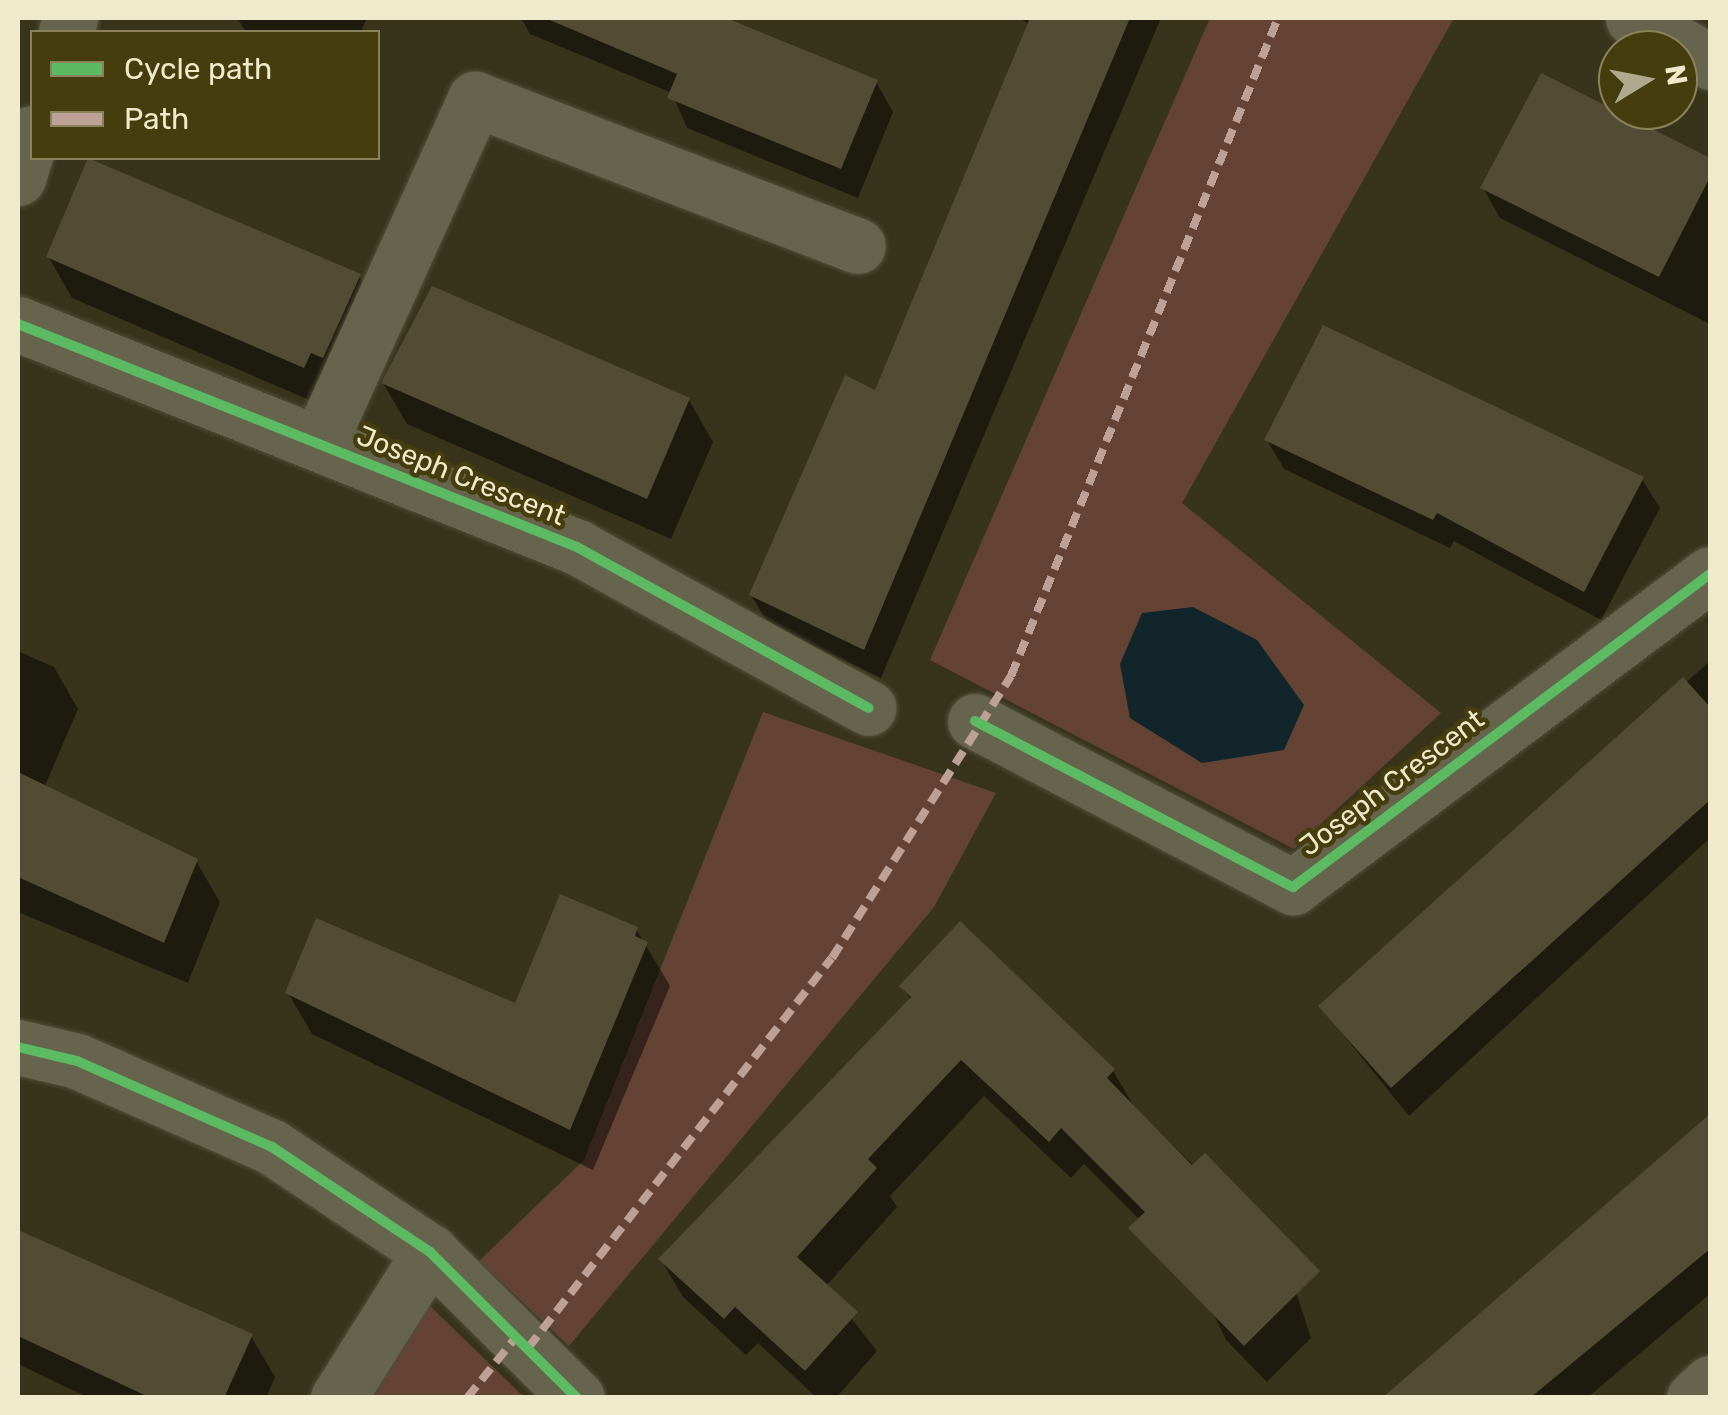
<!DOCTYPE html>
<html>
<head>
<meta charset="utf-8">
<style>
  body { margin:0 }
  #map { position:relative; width:1728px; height:1415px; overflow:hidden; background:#38341b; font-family:Rubik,sans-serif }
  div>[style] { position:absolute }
  .green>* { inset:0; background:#644335 }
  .water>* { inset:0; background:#11252a }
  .shadow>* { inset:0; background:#0007 }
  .building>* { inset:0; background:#524c34 }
  .roads { filter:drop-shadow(0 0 2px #514e3a) drop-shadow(0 0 2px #514e3a) }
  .minor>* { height:55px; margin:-27.5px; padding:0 27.5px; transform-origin:27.5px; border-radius:27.5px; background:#67644e }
  .quiet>* { height:8px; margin-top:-4px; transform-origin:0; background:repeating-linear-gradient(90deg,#bda197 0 15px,transparent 0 23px) }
  .cycleway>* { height:10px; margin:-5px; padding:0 5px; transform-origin:5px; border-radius:5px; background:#5cba63 }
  span { translate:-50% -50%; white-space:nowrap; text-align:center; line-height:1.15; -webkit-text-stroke:9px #453d0e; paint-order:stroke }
  .street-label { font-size:28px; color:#efeacc }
  .frame { position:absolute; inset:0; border:20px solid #efeacc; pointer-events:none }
  .legend { position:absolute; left:30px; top:30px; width:350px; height:130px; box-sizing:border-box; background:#453d0e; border:2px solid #89825a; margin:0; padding:12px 18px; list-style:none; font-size:30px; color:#efeacc }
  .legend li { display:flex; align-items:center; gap:20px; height:50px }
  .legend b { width:50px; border:2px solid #89825a }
  .north { position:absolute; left:1598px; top:30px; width:100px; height:100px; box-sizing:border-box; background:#453d0e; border:2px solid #89825a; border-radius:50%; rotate:80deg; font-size:28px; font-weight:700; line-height:40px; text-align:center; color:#efeacc }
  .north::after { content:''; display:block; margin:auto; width:35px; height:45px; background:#afaa8e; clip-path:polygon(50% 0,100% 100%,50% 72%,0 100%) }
</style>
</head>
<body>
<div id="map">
  <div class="green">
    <i style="clip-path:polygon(1210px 18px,1454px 18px,1182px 503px,1441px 713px,1294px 849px,930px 660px)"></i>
    <i style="clip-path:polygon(763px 712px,996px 793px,934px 907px,569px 1346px,479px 1261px,584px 1160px)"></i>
    <i style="clip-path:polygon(428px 1304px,524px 1397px,368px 1398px)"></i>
  </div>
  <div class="water">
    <i style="clip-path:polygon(1193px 607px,1257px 640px,1304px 705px,1284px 750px,1202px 763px,1130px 718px,1120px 664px,1142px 613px)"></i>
  </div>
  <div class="shadow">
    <i style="clip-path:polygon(237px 18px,367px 18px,361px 32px,246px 32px)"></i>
    <i style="clip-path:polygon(521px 18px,719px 18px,876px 82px,893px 112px,858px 198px,687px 128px,672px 93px,530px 34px)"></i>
    <i style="clip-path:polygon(1019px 18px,1161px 18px,881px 678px,769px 625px,751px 595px,876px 393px,1030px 25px)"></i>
    <i style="clip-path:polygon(1542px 77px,1710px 167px,1710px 324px,1500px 218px,1483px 188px)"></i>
    <i style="clip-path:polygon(90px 159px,359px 276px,383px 318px,328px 408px,72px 298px,48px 256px)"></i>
    <i style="clip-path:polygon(433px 289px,689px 400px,713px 442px,671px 539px,407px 424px,383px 383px)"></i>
    <i style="clip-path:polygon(1267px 440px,1642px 479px,1660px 508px,1601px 620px,1454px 541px,1450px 548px,1284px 469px)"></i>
    <i style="clip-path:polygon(18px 651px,54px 667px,78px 709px,44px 788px,196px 861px,220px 902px,188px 983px,18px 912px)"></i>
    <i style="clip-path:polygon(1710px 661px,1710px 838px,1409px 1116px,1321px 1007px)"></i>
    <i style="clip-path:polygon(636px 929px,670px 986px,593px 1170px,312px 1034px,288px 993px,516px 1006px)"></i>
    <i style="clip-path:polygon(903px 986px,1113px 1071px,1135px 1108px,1283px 1252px,1311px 1338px,1267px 1382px,1226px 1340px,1194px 1274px,1084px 1164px,1071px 1178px,984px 1096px,890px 1196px,897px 1207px,826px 1286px,877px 1351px,836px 1398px,817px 1398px,758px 1343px,746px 1355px,683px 1297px,661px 1260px,911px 1001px)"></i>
    <i style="clip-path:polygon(1710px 1115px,1710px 1294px,1587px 1398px,1386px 1398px)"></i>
    <i style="clip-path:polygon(18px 1232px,251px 1336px,275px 1377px,266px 1398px,89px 1398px,18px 1364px)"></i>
  </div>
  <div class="building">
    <i style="clip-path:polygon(545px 18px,726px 18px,878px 80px,841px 169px,667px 98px,677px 74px)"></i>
    <i style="clip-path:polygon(1030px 18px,1130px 18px,864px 650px,749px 595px,845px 375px,875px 390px)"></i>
    <i style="clip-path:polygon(1541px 73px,1710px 158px,1710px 177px,1659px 277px,1480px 188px)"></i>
    <i style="clip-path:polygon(88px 158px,361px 274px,323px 358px,311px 353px,304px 368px,46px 257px)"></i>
    <i style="clip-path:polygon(432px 286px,690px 398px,647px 499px,381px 383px)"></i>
    <i style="clip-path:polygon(1323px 325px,1644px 477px,1584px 592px,1437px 513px,1433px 520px,1264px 440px)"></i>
    <i style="clip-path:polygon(1683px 677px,1710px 707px,1710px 800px,1391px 1088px,1318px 1006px)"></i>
    <i style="clip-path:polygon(18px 772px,198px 859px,164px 943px,18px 877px)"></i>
    <i style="clip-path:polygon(560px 894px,638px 927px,635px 936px,648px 942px,570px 1130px,285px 993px,316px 918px,515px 1003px)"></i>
    <i style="clip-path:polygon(960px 921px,1115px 1069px,1107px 1078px,1192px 1165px,1205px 1153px,1320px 1271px,1244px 1346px,1128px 1228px,1145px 1212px,1061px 1128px,1049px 1142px,961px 1060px,868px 1159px,877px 1168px,797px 1257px,858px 1312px,805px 1371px,735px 1307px,724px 1319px,658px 1259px,911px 997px,899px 986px)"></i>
    <i style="clip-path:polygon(1710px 1114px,1710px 1249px,1530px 1398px,1382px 1398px)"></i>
    <i style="clip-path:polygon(18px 1230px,253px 1334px,224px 1398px,151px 1398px,18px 1336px)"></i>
  </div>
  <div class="roads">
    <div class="minor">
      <i style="left:1633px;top:18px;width:89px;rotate:29.7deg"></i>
      <i style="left:66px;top:32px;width:15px;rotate:-74deg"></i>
      <i style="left:18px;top:178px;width:47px;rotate:-72.7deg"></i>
      <i style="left:18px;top:324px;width:602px;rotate:21.75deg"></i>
      <i style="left:577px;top:547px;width:333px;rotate:28.9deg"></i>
      <i style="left:319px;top:443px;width:378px;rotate:-65.6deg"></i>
      <i style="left:475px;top:99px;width:410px;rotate:21deg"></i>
      <i style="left:975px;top:721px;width:359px;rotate:27.6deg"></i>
      <i style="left:1293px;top:887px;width:521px;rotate:-36.89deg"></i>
      <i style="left:18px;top:1047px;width:61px;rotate:13.3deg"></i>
      <i style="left:77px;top:1061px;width:213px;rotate:23.8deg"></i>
      <i style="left:272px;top:1147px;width:190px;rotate:33.6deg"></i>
      <i style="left:430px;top:1252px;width:207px;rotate:44.8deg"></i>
      <i style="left:338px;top:1398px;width:173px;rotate:-57.8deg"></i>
      <i style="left:1694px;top:1398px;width:22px;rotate:-43deg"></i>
    </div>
  </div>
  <div class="quiet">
    <i style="left:528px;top:1348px;width:494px;rotate:-52.1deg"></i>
    <i style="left:832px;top:958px;width:334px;rotate:-57.6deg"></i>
    <i style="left:1011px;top:676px;width:710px;rotate:-67.91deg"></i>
    <i style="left:467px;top:1398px;width:78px;rotate:-51.2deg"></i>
  </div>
  <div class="cycleway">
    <i style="left:18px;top:324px;width:602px;rotate:21.75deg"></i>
    <i style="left:577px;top:547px;width:333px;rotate:28.9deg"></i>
    <i style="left:975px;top:721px;width:359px;rotate:27.6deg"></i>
    <i style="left:1293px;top:887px;width:521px;rotate:-36.89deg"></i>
    <i style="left:18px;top:1047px;width:61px;rotate:13.3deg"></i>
    <i style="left:77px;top:1061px;width:213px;rotate:23.8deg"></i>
    <i style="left:272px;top:1147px;width:190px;rotate:33.6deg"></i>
    <i style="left:430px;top:1252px;width:207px;rotate:44.8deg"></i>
  </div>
  <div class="street-label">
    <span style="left:461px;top:476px;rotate:22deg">Joseph Crescent</span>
    <span style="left:1392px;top:783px;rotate:-37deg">Joseph Crescent</span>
  </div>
  <div class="frame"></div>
  <ul class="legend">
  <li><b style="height:12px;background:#5cba63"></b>Cycle path</li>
  <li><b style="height:12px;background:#bda197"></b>Path</li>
  </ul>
  <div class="north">N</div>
</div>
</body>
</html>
